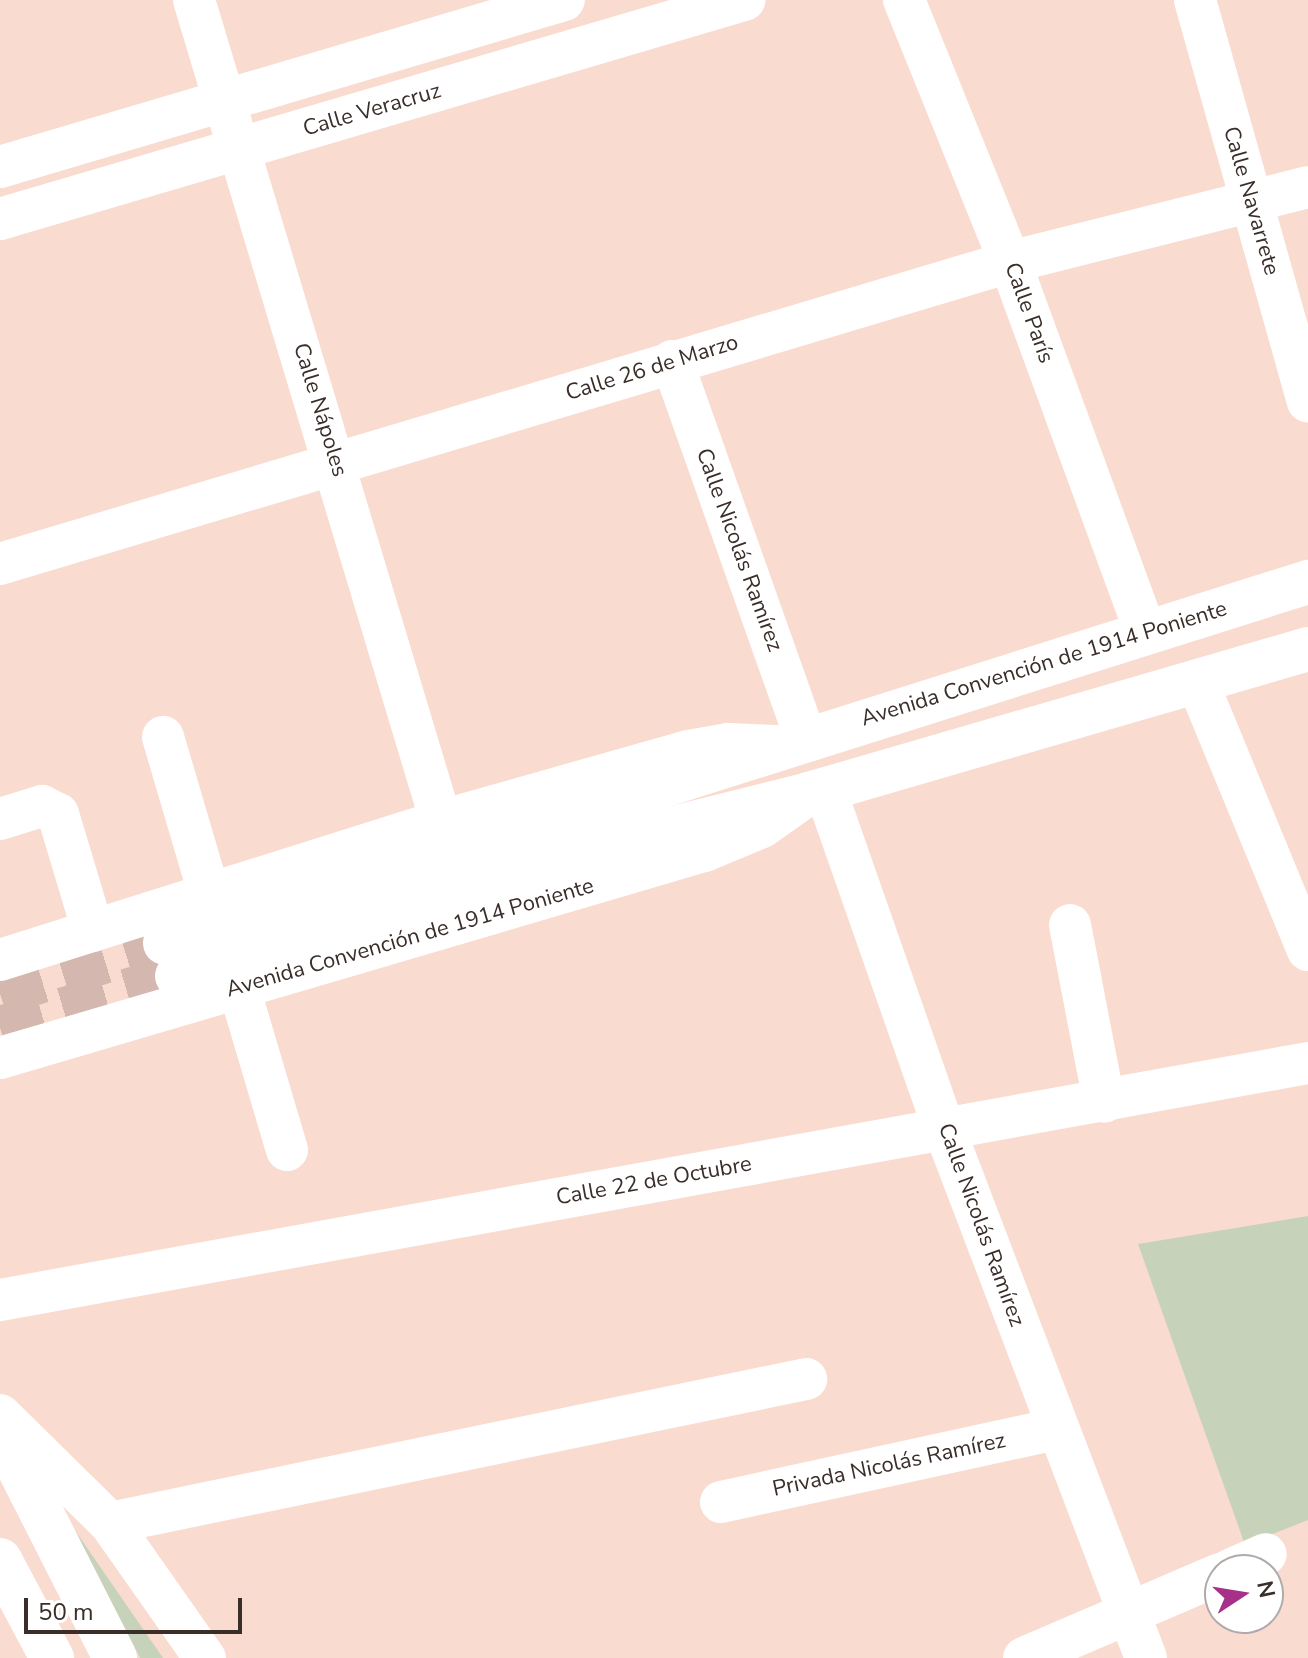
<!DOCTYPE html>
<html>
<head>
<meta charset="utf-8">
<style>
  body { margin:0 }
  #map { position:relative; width:1308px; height:1658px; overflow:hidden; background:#fadbd0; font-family:"Nunito Sans",sans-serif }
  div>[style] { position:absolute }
  .green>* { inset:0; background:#c6d3ba }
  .major-tunnel>* { height:44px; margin-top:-22px; transform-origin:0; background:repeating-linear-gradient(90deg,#d4b8af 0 44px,transparent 0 66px) }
  .minor>* { height:42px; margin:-21px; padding:0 21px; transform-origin:21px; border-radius:21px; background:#fff }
  .major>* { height:44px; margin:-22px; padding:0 22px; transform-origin:22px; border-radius:22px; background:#fff }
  span { translate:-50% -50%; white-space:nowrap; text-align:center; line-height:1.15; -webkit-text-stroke:7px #fff; paint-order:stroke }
  .street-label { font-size:22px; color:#3a2e2a }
  .north { position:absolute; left:1204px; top:1554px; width:80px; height:80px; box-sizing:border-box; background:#fff; border:2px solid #b0abaa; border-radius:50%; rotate:78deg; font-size:22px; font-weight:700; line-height:32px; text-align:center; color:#3a2e2a }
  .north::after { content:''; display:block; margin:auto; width:28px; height:36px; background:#a73088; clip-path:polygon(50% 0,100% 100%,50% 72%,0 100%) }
  .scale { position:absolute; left:24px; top:1598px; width:218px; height:36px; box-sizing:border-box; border:4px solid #3a2e2a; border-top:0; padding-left:10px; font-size:24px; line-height:28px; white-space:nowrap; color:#3a2e2a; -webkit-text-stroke:6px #fff; paint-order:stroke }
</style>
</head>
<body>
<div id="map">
  <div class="green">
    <i style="clip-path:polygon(1308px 1216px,1308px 1520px,1245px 1545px,1138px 1244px)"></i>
    <i style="clip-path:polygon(74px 1529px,163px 1658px,140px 1658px)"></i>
  </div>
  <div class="major-tunnel">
    <i style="left:0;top:994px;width:173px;rotate:-17.2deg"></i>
    <i style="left:0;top:1028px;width:184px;rotate:-16.4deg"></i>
  </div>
  <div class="minor">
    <i style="left:194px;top:0;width:857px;rotate:73.26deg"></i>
    <i style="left:904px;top:0;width:283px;rotate:68deg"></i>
    <i style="left:1010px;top:262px;width:393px;rotate:69.9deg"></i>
    <i style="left:1195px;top:0;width:417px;rotate:74.3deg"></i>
    <i style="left:0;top:167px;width:588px;rotate:-16.49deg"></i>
    <i style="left:0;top:219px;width:776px;rotate:-16.4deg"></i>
    <i style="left:672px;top:361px;width:401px;rotate:70.5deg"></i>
    <i style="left:0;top:564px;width:1054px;rotate:-16.65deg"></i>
    <i style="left:1010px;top:262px;width:307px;rotate:-14.1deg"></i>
    <i style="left:1197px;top:681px;width:291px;rotate:67.6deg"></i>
    <i style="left:163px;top:737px;width:163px;rotate:73.6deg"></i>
    <i style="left:825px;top:789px;width:359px;rotate:70.7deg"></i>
    <i style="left:944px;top:1128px;width:567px;rotate:69.14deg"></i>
    <i style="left:0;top:819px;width:44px;rotate:-17.2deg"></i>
    <i style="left:42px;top:806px;width:18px;rotate:27deg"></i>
    <i style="left:58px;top:814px;width:122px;rotate:73.3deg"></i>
    <i style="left:1070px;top:925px;width:180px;rotate:79.1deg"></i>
    <i style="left:0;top:960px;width:462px;rotate:-17.5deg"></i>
    <i style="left:441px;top:821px;width:258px;rotate:-15.8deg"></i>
    <i style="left:689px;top:751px;width:40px;rotate:-10deg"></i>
    <i style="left:728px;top:744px;width:47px;rotate:2.4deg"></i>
    <i style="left:239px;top:988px;width:169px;rotate:73.5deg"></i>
    <i style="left:0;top:1058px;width:734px;rotate:-16.39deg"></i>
    <i style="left:704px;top:851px;width:63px;rotate:-22.5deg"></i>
    <i style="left:762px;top:827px;width:47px;rotate:-35.4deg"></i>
    <i style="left:0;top:1300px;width:1329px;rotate:-10.27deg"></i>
    <i style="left:0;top:1415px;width:154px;rotate:44.5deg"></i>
    <i style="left:110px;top:1523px;width:165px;rotate:54.9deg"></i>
    <i style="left:721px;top:1502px;width:344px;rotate:-12.3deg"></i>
    <i style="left:110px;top:1523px;width:711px;rotate:-11.69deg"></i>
    <i style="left:1230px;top:1570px;width:39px;rotate:-24deg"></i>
    <i style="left:1024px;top:1658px;width:213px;rotate:-23.2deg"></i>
  </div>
  <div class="major">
    <i style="left:165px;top:943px;width:1199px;rotate:-17.53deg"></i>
    <i style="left:177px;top:976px;width:497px;rotate:-16.7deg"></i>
    <i style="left:653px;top:833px;width:161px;rotate:-14deg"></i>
    <i style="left:809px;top:794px;width:520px;rotate:-16.2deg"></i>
    <i style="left:0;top:1431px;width:254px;rotate:63.1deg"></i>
    <i style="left:0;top:1560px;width:111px;rotate:62deg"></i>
  </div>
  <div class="street-label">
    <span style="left:372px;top:110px;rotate:-16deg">Calle Veracruz</span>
    <span style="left:1251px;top:201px;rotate:74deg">Calle Navarrete</span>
    <span style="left:1029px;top:313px;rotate:70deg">Calle París</span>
    <span style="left:652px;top:368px;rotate:-17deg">Calle 26 de Marzo</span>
    <span style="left:320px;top:410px;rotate:73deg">Calle Nápoles</span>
    <span style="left:739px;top:550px;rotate:70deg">Calle Nicolás Ramírez</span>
    <span style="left:1044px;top:664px;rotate:-17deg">Avenida Convención de 1914 Poniente</span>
    <span style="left:410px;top:938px;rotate:-16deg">Avenida Convención de 1914 Poniente</span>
    <span style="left:654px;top:1181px;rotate:-10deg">Calle 22 de Octubre</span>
    <span style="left:981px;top:1225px;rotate:70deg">Calle Nicolás Ramírez</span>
    <span style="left:889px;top:1465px;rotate:-12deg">Privada Nicolás Ramírez</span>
  </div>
  <div class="north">N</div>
  <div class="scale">50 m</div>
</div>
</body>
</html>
